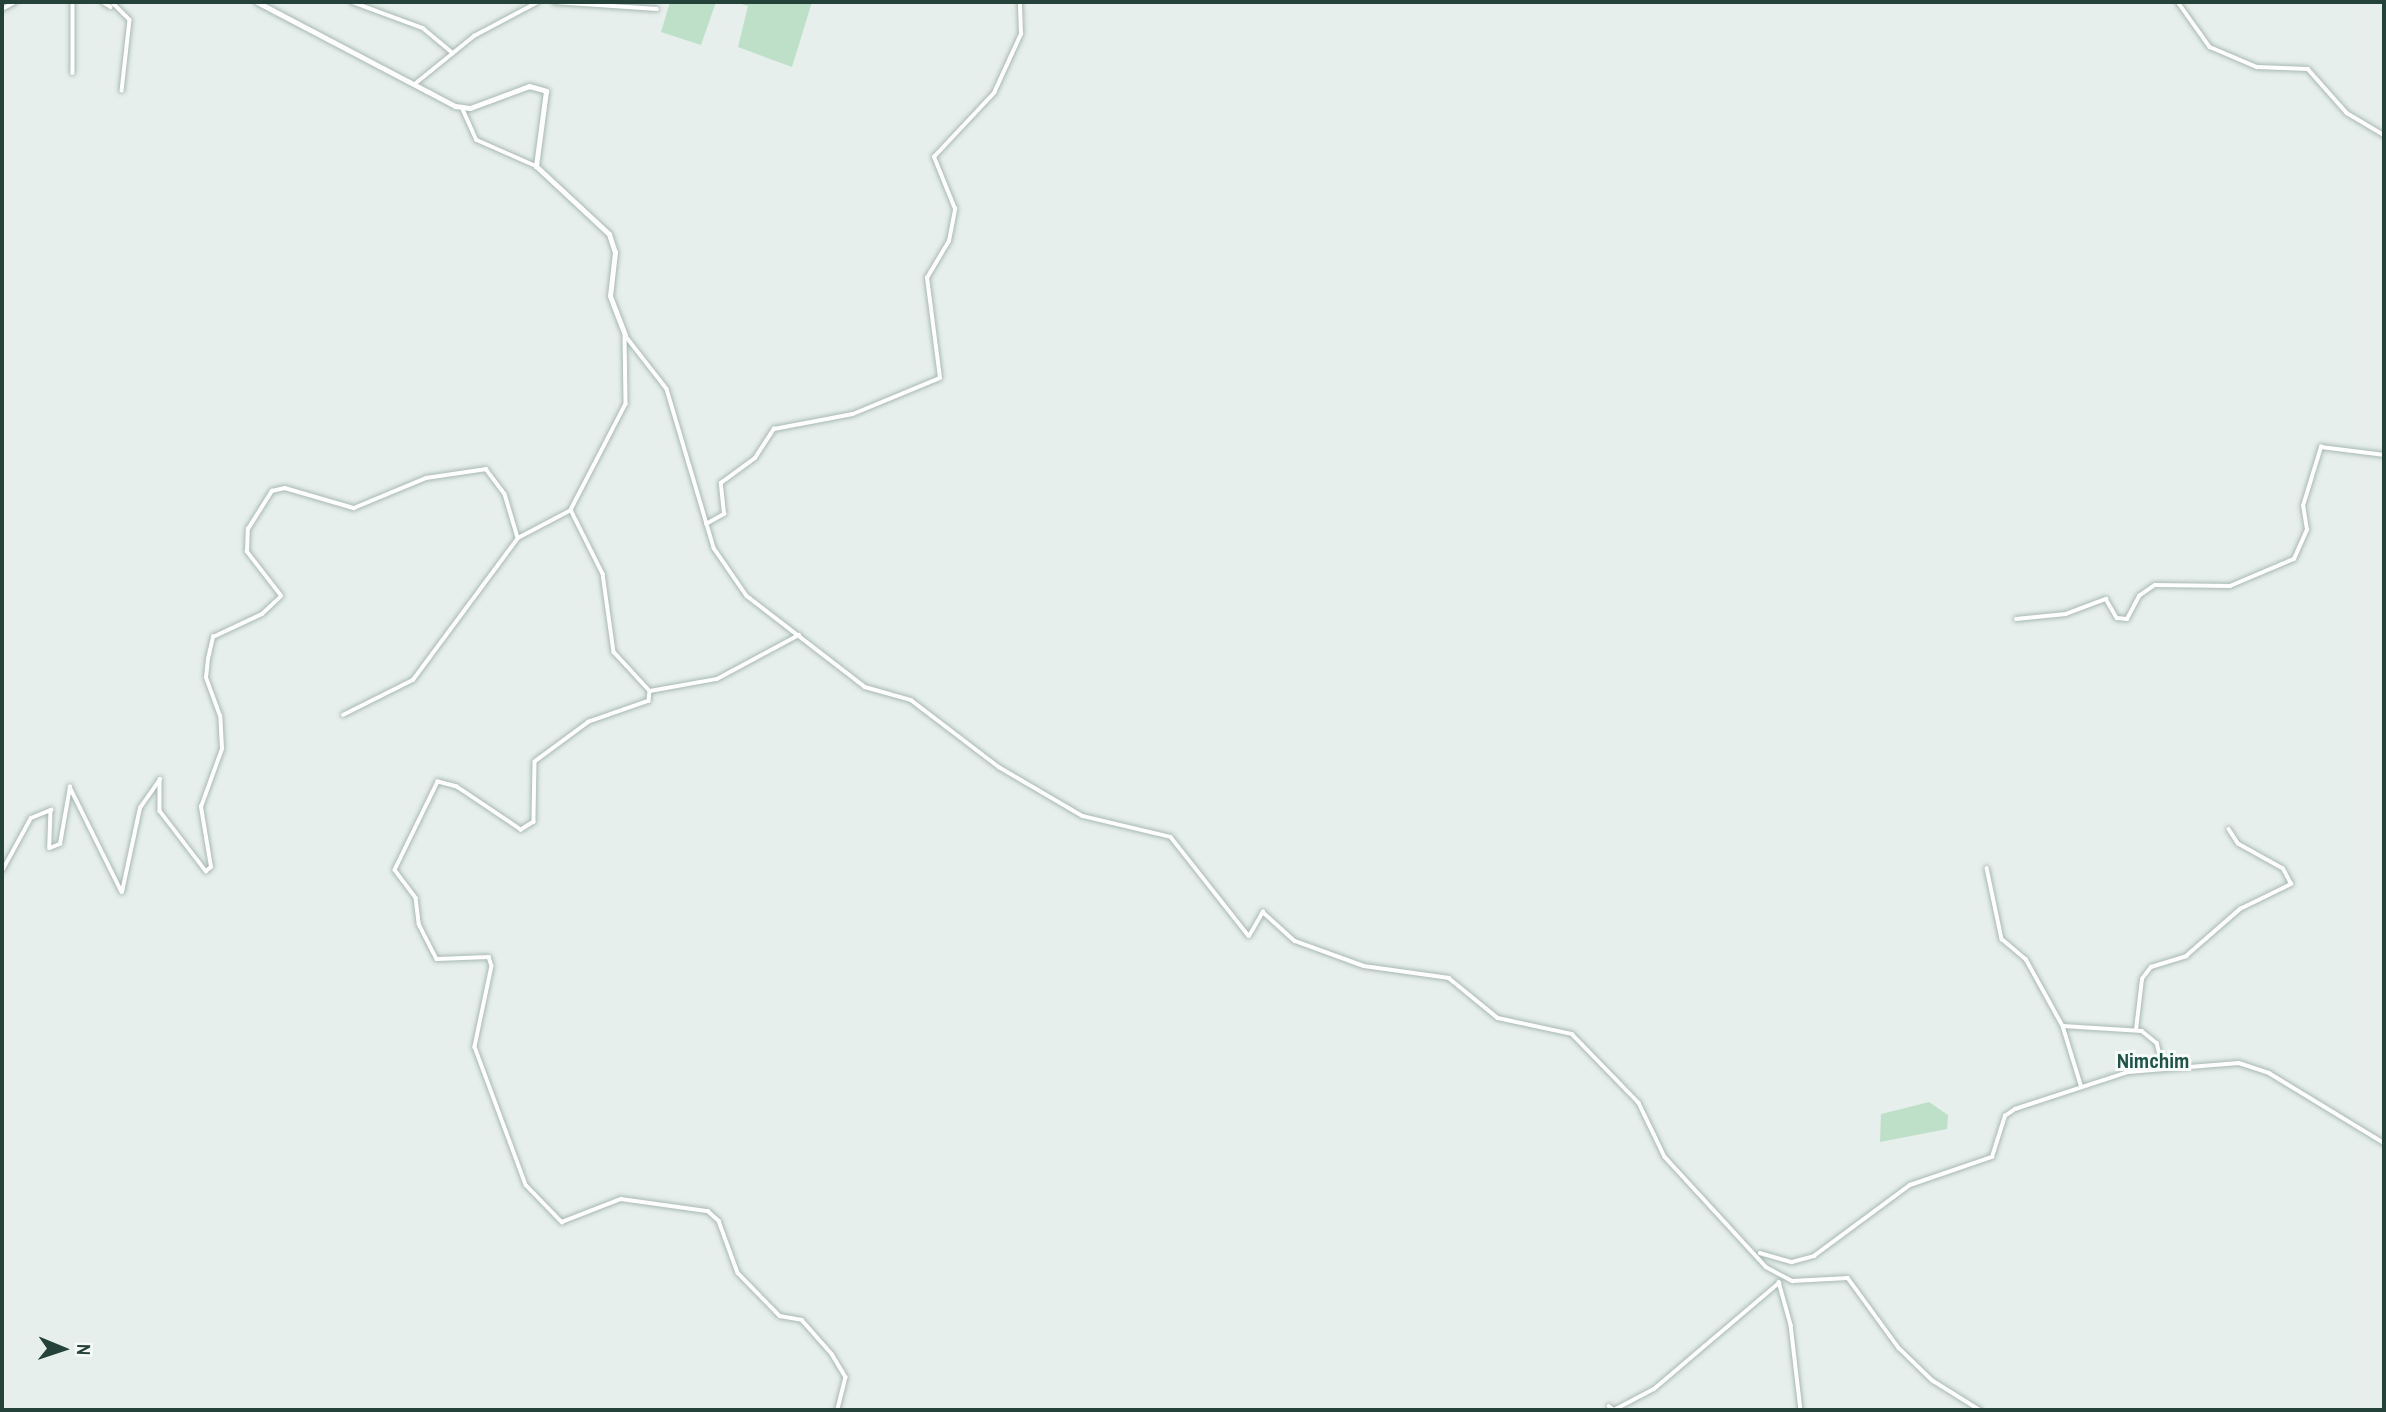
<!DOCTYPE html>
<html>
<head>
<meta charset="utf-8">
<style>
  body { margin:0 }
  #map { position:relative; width:2386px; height:1412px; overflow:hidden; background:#e6efeb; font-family:"Archivo Narrow",sans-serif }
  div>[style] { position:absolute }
  .green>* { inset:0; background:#bfe0c8 }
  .roads { filter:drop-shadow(0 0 2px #a8b8b2) drop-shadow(0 0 2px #a8b8b2) }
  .street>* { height:3.5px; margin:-1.75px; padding:0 1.75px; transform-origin:1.75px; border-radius:1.75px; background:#fff }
  .secondary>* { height:5px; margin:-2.5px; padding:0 2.5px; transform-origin:2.5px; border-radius:2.5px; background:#fff }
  span { translate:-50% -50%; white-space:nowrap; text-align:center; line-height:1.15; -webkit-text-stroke:6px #f7fbf9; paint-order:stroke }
  .quarter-label { font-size:21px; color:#1f5548; font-weight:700 }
  .frame { position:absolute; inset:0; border:4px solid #24423a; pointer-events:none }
  .north { position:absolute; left:28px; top:1314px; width:70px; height:70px; -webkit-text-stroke:5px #f7fbf9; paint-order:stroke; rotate:92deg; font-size:19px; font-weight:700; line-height:28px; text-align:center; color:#24423a }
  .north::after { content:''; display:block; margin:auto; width:24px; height:32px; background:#24423a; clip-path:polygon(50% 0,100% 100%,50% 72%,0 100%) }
</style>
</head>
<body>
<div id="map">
  <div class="green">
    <i style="clip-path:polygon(670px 2px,716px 2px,701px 45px,661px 32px)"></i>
    <i style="clip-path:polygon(812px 2px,792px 67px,738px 47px,748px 6px,735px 2px)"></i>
    <i style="clip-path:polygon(1929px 1102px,1948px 1115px,1947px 1129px,1880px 1142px,1881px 1114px)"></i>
  </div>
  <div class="roads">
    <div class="street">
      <i style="left:73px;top:2px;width:71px;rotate:90deg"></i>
      <i style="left:103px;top:2px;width:9px;rotate:32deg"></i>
      <i style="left:112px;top:2px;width:25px;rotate:45deg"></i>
      <i style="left:130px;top:20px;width:71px;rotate:96.4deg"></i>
      <i style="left:352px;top:2px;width:76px;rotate:20.1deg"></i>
      <i style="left:423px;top:28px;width:39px;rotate:40deg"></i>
      <i style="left:554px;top:2px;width:103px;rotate:3.9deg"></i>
      <i style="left:2178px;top:2px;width:55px;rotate:54.6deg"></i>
      <i style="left:2210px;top:47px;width:51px;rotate:23.1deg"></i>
      <i style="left:2257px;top:67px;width:51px;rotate:2.2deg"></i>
      <i style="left:2308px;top:69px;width:59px;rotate:48.4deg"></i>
      <i style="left:2347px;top:113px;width:43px;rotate:30.7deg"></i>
      <i style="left:2px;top:9px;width:15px;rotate:-28deg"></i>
      <i style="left:416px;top:83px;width:75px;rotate:-39deg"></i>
      <i style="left:474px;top:36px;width:72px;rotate:-28deg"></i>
      <i style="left:462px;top:107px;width:36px;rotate:66deg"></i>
      <i style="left:477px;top:140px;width:64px;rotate:23.8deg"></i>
      <i style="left:625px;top:335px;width:68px;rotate:52.1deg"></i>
      <i style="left:667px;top:389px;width:166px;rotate:73.5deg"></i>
      <i style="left:714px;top:548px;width:58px;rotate:55.5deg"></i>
      <i style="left:747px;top:596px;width:149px;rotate:37.6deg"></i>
      <i style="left:865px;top:687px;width:48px;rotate:15.8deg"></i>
      <i style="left:911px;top:700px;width:111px;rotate:37.3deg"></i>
      <i style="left:999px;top:767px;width:97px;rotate:30.3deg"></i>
      <i style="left:1083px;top:816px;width:90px;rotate:13.4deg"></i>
      <i style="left:1171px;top:837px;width:126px;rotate:51.8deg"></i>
      <i style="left:1249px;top:936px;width:28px;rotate:-60deg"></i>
      <i style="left:1263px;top:912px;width:43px;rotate:42.2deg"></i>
      <i style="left:1295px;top:941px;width:73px;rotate:19.9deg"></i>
      <i style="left:1364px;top:966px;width:86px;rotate:8deg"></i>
      <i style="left:1449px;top:978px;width:63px;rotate:39.2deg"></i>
      <i style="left:1498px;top:1018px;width:76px;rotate:12.2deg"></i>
      <i style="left:1572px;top:1034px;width:96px;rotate:45.8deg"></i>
      <i style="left:1639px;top:1103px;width:60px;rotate:64.3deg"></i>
      <i style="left:1665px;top:1157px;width:149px;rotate:47.4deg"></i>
      <i style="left:1766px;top:1267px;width:30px;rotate:28deg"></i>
      <i style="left:1792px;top:1281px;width:56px;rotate:-3.1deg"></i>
      <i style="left:1848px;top:1278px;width:87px;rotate:53.9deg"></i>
      <i style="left:1899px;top:1348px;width:46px;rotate:44.1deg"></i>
      <i style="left:1932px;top:1380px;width:57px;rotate:32deg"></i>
      <i style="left:625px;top:337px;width:67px;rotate:89.1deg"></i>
      <i style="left:626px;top:404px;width:119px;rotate:117.4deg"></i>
      <i style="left:571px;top:510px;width:72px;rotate:63.4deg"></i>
      <i style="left:603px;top:574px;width:79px;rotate:82deg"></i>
      <i style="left:614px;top:652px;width:53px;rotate:47.3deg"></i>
      <i style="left:650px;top:691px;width:10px;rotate:96deg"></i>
      <i style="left:649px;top:701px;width:64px;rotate:160.7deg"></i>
      <i style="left:589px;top:722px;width:67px;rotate:143.5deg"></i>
      <i style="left:535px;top:762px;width:60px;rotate:91deg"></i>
      <i style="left:534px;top:822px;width:15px;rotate:148deg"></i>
      <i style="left:521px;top:830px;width:77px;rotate:-146.1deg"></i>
      <i style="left:457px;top:787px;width:20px;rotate:-165deg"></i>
      <i style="left:438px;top:782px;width:98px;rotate:116deg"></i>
      <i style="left:395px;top:870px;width:35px;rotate:53deg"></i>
      <i style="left:416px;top:898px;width:26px;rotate:83deg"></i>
      <i style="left:419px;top:924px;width:39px;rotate:63deg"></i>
      <i style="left:437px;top:959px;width:52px;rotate:-2.2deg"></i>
      <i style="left:489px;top:957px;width:9px;rotate:72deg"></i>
      <i style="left:492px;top:966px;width:83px;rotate:101.9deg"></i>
      <i style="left:475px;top:1047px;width:147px;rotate:69.7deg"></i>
      <i style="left:526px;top:1185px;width:52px;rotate:45.8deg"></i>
      <i style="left:562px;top:1222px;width:63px;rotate:-21.3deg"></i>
      <i style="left:621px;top:1199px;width:88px;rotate:7.9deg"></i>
      <i style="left:708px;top:1211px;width:15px;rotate:42deg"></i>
      <i style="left:719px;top:1221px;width:55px;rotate:69.9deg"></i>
      <i style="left:738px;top:1273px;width:60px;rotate:45.7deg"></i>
      <i style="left:780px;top:1316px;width:22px;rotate:10deg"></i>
      <i style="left:802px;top:1320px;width:45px;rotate:48.6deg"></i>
      <i style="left:832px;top:1354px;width:27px;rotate:59deg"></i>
      <i style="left:846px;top:1377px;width:34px;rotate:104deg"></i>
      <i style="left:706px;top:524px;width:21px;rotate:-29deg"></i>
      <i style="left:724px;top:514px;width:31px;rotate:-96deg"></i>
      <i style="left:721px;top:483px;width:42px;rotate:-36.3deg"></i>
      <i style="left:755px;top:458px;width:35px;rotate:-57deg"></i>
      <i style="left:774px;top:429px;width:80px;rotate:-10.8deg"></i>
      <i style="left:853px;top:414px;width:94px;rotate:-22.5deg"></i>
      <i style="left:940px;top:378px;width:101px;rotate:-97.4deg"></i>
      <i style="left:927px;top:278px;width:43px;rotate:-59.3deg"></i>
      <i style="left:949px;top:241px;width:33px;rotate:-79deg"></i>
      <i style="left:955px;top:209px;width:56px;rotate:-112deg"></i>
      <i style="left:934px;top:157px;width:88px;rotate:-46.8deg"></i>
      <i style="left:994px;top:93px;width:65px;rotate:-65.4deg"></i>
      <i style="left:1021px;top:34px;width:32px;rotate:-92deg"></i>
      <i style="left:2016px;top:619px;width:50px;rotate:-5.7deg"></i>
      <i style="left:2066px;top:614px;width:43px;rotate:-20.6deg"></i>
      <i style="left:2106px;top:599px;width:22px;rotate:60deg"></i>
      <i style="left:2117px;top:618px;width:10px;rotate:6deg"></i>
      <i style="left:2127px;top:619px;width:26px;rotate:-62deg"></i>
      <i style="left:2139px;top:596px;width:19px;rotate:-35deg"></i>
      <i style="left:2155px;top:585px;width:75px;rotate:0.8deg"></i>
      <i style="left:2230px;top:586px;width:69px;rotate:-22.9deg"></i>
      <i style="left:2294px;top:559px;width:32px;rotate:-66deg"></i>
      <i style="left:2307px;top:530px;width:24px;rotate:-99deg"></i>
      <i style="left:2303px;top:506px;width:62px;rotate:-73deg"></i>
      <i style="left:2321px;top:447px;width:64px;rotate:7.2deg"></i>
      <i style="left:650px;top:691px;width:68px;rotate:-10.2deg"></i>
      <i style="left:717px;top:679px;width:93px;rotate:-28.2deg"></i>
      <i style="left:343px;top:715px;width:78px;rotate:-26.6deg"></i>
      <i style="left:413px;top:680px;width:177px;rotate:-53.5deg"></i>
      <i style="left:518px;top:538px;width:60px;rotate:-27.8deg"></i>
      <i style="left:1987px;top:868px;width:73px;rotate:78.1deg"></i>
      <i style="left:2002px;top:939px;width:31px;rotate:40deg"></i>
      <i style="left:2026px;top:959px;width:77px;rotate:61.1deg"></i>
      <i style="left:2063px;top:1026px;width:62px;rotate:73deg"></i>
      <i style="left:2px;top:871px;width:60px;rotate:-61.3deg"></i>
      <i style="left:31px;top:818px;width:22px;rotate:-22deg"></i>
      <i style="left:51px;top:810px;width:38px;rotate:92deg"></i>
      <i style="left:50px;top:848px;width:11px;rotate:-22deg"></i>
      <i style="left:60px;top:844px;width:58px;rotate:-80deg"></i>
      <i style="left:70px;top:787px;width:117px;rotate:63.7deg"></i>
      <i style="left:122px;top:892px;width:86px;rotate:-77.9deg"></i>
      <i style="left:140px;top:808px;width:35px;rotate:-55deg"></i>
      <i style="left:160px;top:779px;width:32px;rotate:90deg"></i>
      <i style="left:160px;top:811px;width:76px;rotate:52.5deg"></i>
      <i style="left:206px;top:871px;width:6px;rotate:-39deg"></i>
      <i style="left:211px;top:867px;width:61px;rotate:-99.5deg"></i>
      <i style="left:201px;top:807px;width:62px;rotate:-70.1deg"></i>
      <i style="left:222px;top:749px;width:33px;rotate:-93deg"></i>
      <i style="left:220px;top:716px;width:40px;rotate:-110.2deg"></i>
      <i style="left:206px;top:678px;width:19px;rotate:-84deg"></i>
      <i style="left:208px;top:659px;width:23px;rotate:-77deg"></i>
      <i style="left:213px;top:637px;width:54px;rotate:-25.1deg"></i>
      <i style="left:262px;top:614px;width:26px;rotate:-43deg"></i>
      <i style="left:281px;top:596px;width:56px;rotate:-127.7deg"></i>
      <i style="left:247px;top:552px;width:23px;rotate:-88deg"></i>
      <i style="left:248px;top:529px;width:45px;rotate:-57.7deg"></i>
      <i style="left:272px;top:491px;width:13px;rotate:-13deg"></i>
      <i style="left:285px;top:488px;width:72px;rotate:16.2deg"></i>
      <i style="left:354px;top:508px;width:78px;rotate:-22.6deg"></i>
      <i style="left:426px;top:478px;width:61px;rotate:-8.5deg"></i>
      <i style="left:486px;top:469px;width:31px;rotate:53deg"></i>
      <i style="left:505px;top:494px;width:46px;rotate:73.5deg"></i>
      <i style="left:2063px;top:1026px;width:79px;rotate:3.6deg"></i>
      <i style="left:2142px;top:1031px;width:19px;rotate:39deg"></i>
      <i style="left:2157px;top:1043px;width:24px;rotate:75deg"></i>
      <i style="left:2136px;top:1030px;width:51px;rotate:-83.3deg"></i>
      <i style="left:2142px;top:979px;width:15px;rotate:-53deg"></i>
      <i style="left:2151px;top:967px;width:37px;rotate:-17deg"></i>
      <i style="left:2186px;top:956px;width:72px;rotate:-41deg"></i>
      <i style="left:2240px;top:909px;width:57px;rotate:-26.1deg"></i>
      <i style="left:2291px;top:884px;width:17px;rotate:-118deg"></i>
      <i style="left:2283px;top:869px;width:51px;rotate:-150.9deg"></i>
      <i style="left:2238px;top:844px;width:17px;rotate:-123deg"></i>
      <i style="left:1760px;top:1253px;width:33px;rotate:16deg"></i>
      <i style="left:1792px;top:1262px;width:23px;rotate:-15deg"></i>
      <i style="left:1814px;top:1256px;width:119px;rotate:-36.5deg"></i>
      <i style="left:1910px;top:1185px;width:87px;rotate:-18.9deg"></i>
      <i style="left:1992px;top:1157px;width:43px;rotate:-72.4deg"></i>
      <i style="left:2005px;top:1116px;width:12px;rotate:-35deg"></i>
      <i style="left:2015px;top:1109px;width:119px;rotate:-18.1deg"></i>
      <i style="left:2128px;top:1072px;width:111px;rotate:-4.6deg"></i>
      <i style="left:2239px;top:1063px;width:32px;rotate:18deg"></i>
      <i style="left:2269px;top:1073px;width:135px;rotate:31.3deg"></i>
      <i style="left:1779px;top:1282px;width:45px;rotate:74.4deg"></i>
      <i style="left:1791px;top:1325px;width:86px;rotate:83.3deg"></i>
      <i style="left:1609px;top:1406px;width:6px;rotate:39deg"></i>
      <i style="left:1614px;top:1410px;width:45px;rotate:-27.7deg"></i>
      <i style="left:1654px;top:1389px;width:164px;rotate:-40.3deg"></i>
    </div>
    <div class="secondary">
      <i style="left:257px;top:2px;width:224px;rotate:27.7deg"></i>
      <i style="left:455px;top:106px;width:15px;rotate:8deg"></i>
      <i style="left:470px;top:108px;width:63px;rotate:-20.4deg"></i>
      <i style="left:529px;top:86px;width:18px;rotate:16deg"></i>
      <i style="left:546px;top:91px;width:76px;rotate:97.6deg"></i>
      <i style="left:536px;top:166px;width:100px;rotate:43deg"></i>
      <i style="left:609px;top:234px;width:19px;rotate:72deg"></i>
      <i style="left:615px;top:252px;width:44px;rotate:96.5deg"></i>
      <i style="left:610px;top:296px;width:42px;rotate:69deg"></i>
    </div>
  </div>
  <div class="quarter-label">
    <span style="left:2153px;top:1061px">Nimchim</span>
  </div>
  <div class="frame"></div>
  <div class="north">N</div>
</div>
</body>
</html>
